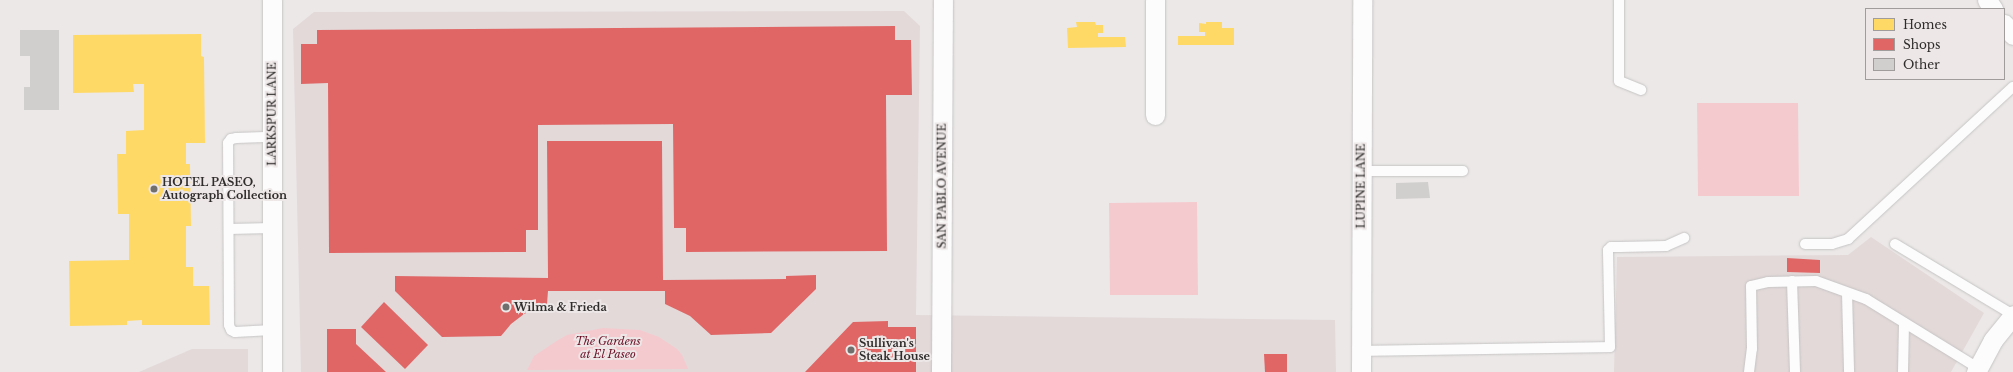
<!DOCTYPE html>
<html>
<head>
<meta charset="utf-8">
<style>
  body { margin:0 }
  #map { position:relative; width:2013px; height:372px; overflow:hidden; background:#ece8e8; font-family:"Libre Baskerville",serif }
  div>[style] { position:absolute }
  .built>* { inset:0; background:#e3d9d9 }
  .green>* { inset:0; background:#f5cace }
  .homes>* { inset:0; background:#ffd966 }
  .shops>* { inset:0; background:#e06666 }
  .building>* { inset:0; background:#d1cece }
  .roads { filter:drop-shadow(0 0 1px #c6c4c4) drop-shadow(0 0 1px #c6c4c4) }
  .lane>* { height:10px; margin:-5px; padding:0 5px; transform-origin:5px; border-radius:5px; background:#fcfcfc }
  .street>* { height:19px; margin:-9.5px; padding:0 9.5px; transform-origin:9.5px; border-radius:9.5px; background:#fcfcfc }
  .dots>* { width:11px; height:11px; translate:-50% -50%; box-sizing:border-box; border:2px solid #ede7e7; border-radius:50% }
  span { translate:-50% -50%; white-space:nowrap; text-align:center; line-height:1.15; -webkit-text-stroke:4px #ede7e7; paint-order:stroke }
  .street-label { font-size:11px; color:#2f2c2c }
  .poi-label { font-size:11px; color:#2f2c2c; font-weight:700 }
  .left { translate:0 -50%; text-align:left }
  .park-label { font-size:11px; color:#6b1025; font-style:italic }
  .legend { position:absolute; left:1865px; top:8px; width:140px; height:72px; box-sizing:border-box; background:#ede7e7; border:1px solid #a19c9c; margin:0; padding:5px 7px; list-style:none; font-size:12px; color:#2f2c2c }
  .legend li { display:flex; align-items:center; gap:8px; height:20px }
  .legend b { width:20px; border:1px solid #a19c9c }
</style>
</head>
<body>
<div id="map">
  <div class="built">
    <i style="clip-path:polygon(904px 11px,920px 26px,916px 315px,1335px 320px,1336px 372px,301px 372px,293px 29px,314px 12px)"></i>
    <i style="clip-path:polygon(1871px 237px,1984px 313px,1951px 372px,1614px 372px,1617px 257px,1848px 255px)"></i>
    <i style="clip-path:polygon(192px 349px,248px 349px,248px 372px,139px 372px)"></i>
  </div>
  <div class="green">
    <i style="clip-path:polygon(1697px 103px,1798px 103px,1799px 196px,1698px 196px)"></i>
    <i style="clip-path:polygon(1197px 202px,1198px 295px,1110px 295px,1109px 203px)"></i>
    <i style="clip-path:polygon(603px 328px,640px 330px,659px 337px,677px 349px,682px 355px,688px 369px,527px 370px,534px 356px,558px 340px,567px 335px)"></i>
  </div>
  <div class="homes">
    <i style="clip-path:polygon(1076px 22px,1095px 22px,1096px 25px,1103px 25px,1103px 33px,1098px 33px,1098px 37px,1125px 37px,1126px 47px,1068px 48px,1067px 28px,1077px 27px)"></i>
    <i style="clip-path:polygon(1206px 22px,1222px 22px,1222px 28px,1234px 28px,1234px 45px,1178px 45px,1178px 36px,1205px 36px,1205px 32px,1199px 32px,1199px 23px,1206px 24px)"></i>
    <i style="clip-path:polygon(201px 34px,201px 56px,204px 57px,205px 143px,186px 143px,186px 164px,190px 164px,191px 226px,186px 226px,186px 267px,193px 267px,193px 286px,209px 286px,210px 325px,142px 325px,142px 320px,127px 321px,127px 325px,70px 326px,69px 261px,129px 260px,129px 214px,118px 214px,117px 154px,126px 154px,126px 131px,144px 130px,144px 84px,133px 84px,134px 92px,73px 93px,73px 35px)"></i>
  </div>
  <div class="shops">
    <i style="clip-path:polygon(895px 26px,895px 40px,911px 40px,912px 95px,886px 95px,887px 251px,686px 252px,686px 228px,674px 228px,673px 124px,538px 125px,538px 230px,526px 230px,526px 252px,329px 253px,328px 83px,301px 84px,301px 44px,317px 44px,317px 30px)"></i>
    <i style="clip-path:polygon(547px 141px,662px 141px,663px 280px,786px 279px,786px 276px,816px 275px,816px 289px,771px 333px,711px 335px,690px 316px,665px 304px,665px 291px,548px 291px,547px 304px,524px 314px,511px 324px,501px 336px,442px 337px,395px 291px,395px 276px,548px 278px)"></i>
    <i style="clip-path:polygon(1787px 258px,1820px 260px,1820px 273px,1787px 272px)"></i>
    <i style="clip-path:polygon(384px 302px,428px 345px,405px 369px,361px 327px)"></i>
    <i style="clip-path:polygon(888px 321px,888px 327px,916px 327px,916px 372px,805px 372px,853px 322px)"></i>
    <i style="clip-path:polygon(327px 329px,356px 329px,356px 344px,386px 372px,327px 372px)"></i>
    <i style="clip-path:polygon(1264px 354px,1287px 354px,1287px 372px,1265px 372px)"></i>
  </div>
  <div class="building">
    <i style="clip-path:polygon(20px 30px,59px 30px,59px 110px,24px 110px,24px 87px,30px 87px,30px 56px,20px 56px)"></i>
    <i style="clip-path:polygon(1428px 182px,1430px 198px,1396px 199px,1396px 183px)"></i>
  </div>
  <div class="roads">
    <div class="lane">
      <i style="left:1619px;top:0;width:81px;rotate:90deg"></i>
      <i style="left:1619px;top:81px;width:24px;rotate:22deg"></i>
      <i style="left:1361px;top:171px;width:102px"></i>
      <i style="left:229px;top:229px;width:43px;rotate:-1.3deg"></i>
      <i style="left:1805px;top:244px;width:27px"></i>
      <i style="left:1832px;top:244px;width:17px;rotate:-17deg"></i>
      <i style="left:1848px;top:239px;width:224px;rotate:-42.7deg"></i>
      <i style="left:1895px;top:244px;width:138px;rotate:31deg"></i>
      <i style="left:1792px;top:281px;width:91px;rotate:88.1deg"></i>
      <i style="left:1847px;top:293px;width:79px;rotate:88.5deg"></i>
      <i style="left:272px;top:330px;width:37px;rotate:177deg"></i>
      <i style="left:235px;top:332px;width:4px;rotate:-153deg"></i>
      <i style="left:231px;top:330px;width:5px;rotate:-112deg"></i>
      <i style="left:229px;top:325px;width:182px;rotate:-90.3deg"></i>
      <i style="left:228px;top:143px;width:5px;rotate:-53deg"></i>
      <i style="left:231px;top:139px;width:5px;rotate:-11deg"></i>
      <i style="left:236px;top:138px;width:36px;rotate:-2deg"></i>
      <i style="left:1361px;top:351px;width:249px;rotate:-0.9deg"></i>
      <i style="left:1610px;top:347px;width:97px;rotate:-91.2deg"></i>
      <i style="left:1608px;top:250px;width:4px;rotate:-45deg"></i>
      <i style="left:1611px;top:247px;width:9px"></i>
      <i style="left:1620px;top:247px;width:46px;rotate:-1.2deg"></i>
      <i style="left:1666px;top:246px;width:20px;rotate:-24deg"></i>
      <i style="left:1749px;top:372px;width:23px;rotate:-83deg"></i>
      <i style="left:1752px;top:349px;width:63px;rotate:-90.9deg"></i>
      <i style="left:1751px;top:286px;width:17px;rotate:-13deg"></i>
      <i style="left:1768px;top:282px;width:48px;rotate:-1.2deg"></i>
      <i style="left:1816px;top:281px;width:53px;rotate:19.8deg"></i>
      <i style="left:1866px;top:299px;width:132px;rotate:31.6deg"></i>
      <i style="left:1903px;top:372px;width:49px;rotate:-88.8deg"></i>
    </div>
    <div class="street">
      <i style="left:1155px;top:0;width:115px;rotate:90deg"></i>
      <i style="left:1987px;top:0;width:11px;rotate:56deg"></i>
      <i style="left:2004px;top:24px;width:14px;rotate:51deg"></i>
      <i style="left:272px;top:372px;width:372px;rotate:-90deg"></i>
      <i style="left:941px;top:372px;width:372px;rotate:-89.7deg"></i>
      <i style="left:1361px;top:372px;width:372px;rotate:-89.8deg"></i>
      <i style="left:1976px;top:372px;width:36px;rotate:-62deg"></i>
      <i style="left:1993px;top:340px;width:32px;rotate:-51deg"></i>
    </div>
  </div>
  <div class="dots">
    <i style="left:154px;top:189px;background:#716e6e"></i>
    <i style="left:506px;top:307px;background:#716e6e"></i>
    <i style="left:851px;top:350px;background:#716e6e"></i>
  </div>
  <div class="street-label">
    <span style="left:272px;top:114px;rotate:-90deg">LARKSPUR LANE</span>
    <span style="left:942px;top:186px;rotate:-90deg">SAN PABLO AVENUE</span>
    <span style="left:1361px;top:186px;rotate:-90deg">LUPINE LANE</span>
  </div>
  <div class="poi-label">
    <span class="left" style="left:162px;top:189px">HOTEL PASEO,<br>Autograph Collection</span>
    <span class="left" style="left:514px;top:307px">Wilma &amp; Frieda</span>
    <span class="left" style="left:859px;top:350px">Sullivan's<br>Steak House</span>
  </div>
  <div class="park-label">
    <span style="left:608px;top:348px">The Gardens<br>at El Paseo</span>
  </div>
  <ul class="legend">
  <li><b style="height:11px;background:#ffd966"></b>Homes</li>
  <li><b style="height:11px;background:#e06666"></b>Shops</li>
  <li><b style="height:11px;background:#d1cece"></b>Other</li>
  </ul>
</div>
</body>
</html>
